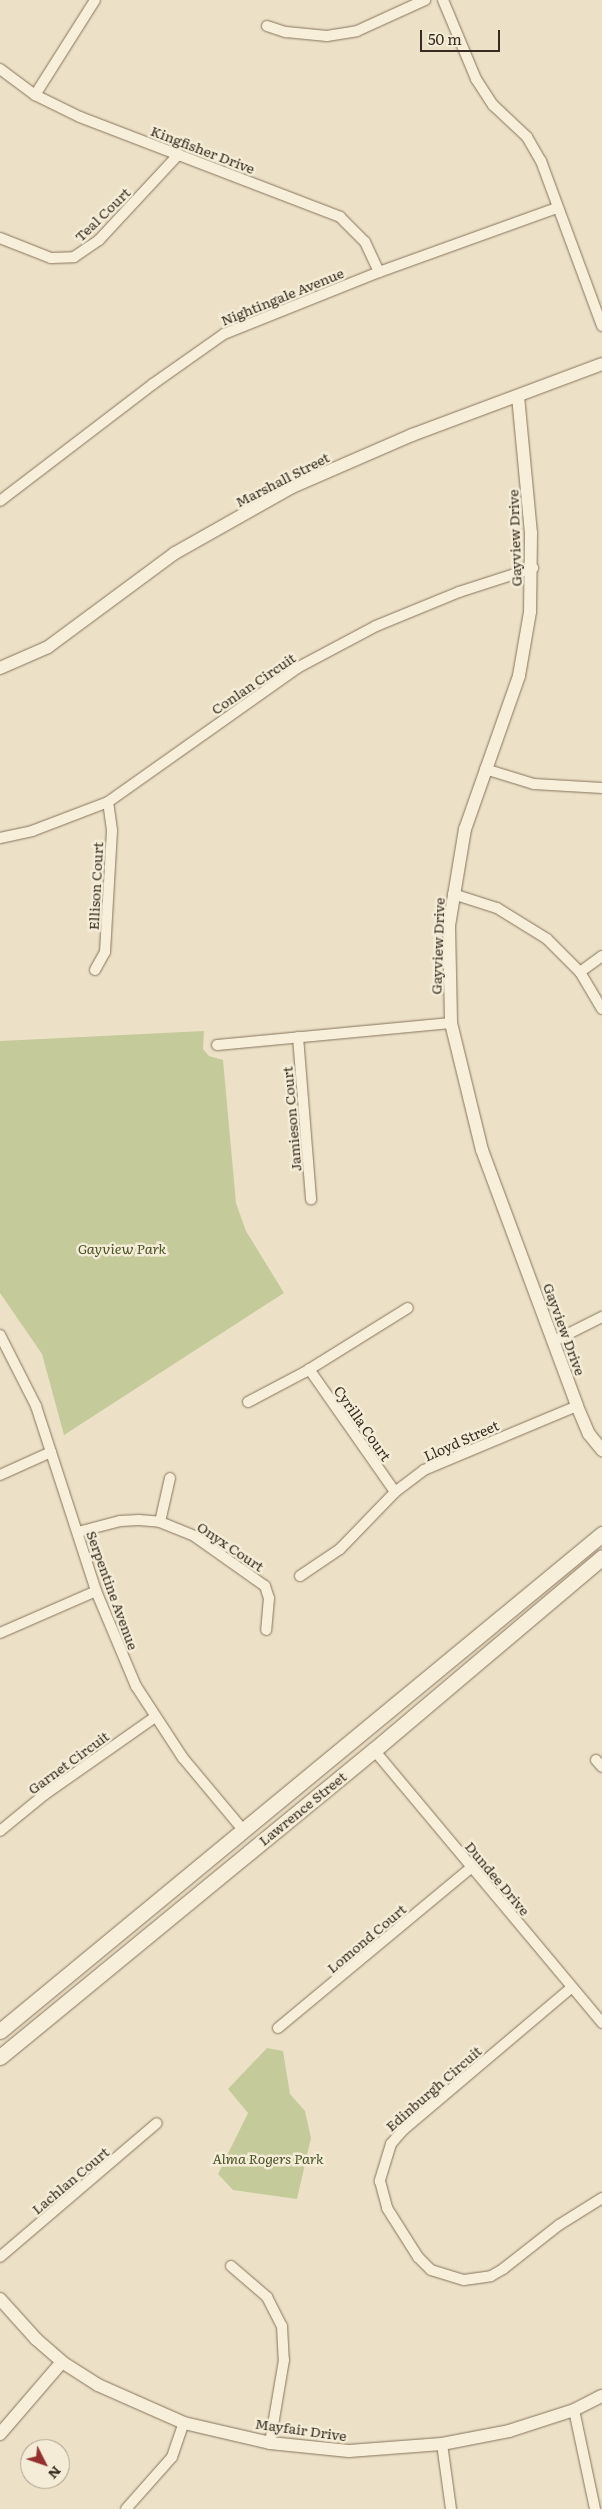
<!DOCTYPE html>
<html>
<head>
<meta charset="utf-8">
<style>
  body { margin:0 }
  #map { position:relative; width:602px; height:2509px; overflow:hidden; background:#ece1c7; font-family:Literata,serif }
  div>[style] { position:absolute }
  .green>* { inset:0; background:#c5ca9b }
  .roads { filter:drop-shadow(0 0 1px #87745d) drop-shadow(0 0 1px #87745d) }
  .minor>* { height:10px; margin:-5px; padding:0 5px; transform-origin:5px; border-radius:5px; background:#f7efda }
  .tertiary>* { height:12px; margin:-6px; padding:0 6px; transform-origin:6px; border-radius:6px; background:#f7efda }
  .secondary>* { height:15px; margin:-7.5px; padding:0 7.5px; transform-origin:7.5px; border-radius:7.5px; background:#f7efda }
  span { translate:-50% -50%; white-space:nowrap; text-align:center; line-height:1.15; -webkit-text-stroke:5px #f4ecd6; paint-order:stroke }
  .street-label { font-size:14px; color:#382c20 }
  .park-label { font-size:14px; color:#495428; font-style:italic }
  .north { position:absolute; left:20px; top:2439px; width:50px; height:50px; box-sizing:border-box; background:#f4ecd6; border:1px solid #a99f8d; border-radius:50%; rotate:131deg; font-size:14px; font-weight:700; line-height:20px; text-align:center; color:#382c20 }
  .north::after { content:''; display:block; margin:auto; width:18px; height:22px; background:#943030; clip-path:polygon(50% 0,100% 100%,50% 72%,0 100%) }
  .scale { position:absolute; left:420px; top:30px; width:80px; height:22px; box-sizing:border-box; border:2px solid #382c20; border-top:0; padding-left:6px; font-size:15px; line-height:18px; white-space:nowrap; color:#382c20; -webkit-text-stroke:4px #f4ecd6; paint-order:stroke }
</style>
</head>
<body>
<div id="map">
  <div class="green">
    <i style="clip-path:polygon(204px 1031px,203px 1049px,209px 1056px,223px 1060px,236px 1203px,246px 1231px,284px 1293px,64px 1435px,42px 1354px,0 1293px,0 1041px)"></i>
    <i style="clip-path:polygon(267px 2048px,283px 2051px,290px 2094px,305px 2111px,311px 2138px,297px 2199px,233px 2190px,218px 2174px,248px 2113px,228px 2089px)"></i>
  </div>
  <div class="roads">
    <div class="minor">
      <i style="left:443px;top:0;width:86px;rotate:67.3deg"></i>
      <i style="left:476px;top:79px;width:31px;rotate:57deg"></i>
      <i style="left:493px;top:105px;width:47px;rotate:43.3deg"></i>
      <i style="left:527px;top:137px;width:28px;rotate:60deg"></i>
      <i style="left:541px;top:161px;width:176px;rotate:69.7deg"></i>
      <i style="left:267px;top:26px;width:20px;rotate:18deg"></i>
      <i style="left:286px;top:32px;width:41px;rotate:5.6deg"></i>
      <i style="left:327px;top:36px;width:30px;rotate:-9deg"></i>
      <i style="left:357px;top:31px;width:75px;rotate:-24.5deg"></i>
      <i style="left:0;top:69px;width:44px;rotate:36.6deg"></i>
      <i style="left:35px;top:95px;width:50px;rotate:26.1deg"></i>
      <i style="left:80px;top:117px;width:279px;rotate:21deg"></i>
      <i style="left:340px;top:217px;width:35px;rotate:45deg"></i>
      <i style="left:365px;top:242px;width:33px;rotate:65deg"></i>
      <i style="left:35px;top:95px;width:112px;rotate:-57.7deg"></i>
      <i style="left:0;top:238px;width:55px;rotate:21.4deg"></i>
      <i style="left:51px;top:258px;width:23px;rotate:-2deg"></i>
      <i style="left:74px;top:257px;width:30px;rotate:-34deg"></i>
      <i style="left:99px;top:240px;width:117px;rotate:-47.1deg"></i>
      <i style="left:0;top:501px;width:193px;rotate:-37.4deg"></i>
      <i style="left:153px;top:384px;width:87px;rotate:-35.2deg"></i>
      <i style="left:224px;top:334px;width:167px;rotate:-21.8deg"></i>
      <i style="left:379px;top:272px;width:189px;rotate:-19.8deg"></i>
      <i style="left:485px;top:769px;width:51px;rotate:17deg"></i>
      <i style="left:534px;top:784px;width:68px;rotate:3.4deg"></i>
      <i style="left:0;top:838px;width:33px;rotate:-12deg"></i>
      <i style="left:32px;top:831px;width:81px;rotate:-20.9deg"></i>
      <i style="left:108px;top:802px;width:232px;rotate:-35.3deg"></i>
      <i style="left:297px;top:668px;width:89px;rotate:-28deg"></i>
      <i style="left:376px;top:626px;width:90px;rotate:-22.3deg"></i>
      <i style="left:459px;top:592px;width:78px;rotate:-18deg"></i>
      <i style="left:453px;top:894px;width:46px;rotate:17.7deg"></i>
      <i style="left:497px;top:908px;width:59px;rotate:31.8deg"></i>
      <i style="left:547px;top:939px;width:47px;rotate:45deg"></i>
      <i style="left:580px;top:972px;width:43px;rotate:59.3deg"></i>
      <i style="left:95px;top:970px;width:21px;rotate:-61deg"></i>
      <i style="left:105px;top:952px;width:122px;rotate:-86.7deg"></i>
      <i style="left:112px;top:830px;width:28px;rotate:-98deg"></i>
      <i style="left:580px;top:972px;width:27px;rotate:-36deg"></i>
      <i style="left:298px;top:1037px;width:163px;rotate:85.4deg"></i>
      <i style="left:217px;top:1045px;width:235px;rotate:-5.4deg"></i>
      <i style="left:0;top:1335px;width:80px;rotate:63.1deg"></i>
      <i style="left:36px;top:1406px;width:194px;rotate:72deg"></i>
      <i style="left:96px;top:1591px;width:103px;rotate:67.2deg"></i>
      <i style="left:136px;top:1686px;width:86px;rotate:56.9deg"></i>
      <i style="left:183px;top:1758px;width:95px;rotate:50.1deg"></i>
      <i style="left:554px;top:1341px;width:54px;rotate:-26.6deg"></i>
      <i style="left:309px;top:1369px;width:150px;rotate:55deg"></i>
      <i style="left:248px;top:1402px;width:64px;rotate:-27.8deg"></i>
      <i style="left:305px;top:1372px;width:121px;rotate:-31.9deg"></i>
      <i style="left:0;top:1475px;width:56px;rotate:-24.3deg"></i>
      <i style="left:160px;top:1522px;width:45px;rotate:-77.2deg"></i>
      <i style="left:78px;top:1532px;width:43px;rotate:-14.7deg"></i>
      <i style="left:120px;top:1521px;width:19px;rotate:-3deg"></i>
      <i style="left:139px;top:1520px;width:21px;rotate:5deg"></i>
      <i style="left:160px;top:1522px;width:37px;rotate:22deg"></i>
      <i style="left:194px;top:1536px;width:87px;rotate:35.2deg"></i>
      <i style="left:265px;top:1586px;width:13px;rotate:72deg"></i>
      <i style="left:269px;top:1598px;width:32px;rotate:95deg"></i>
      <i style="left:300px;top:1576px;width:48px;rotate:-34deg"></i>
      <i style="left:340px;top:1549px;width:79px;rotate:-46deg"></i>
      <i style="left:395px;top:1492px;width:36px;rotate:-37deg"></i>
      <i style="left:424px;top:1470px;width:166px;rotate:-22.7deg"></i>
      <i style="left:0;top:1633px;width:105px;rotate:-23.6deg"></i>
      <i style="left:374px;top:1750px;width:356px;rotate:50.1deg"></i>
      <i style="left:596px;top:1760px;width:9px;rotate:49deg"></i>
      <i style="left:0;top:1831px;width:57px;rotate:-39.3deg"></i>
      <i style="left:44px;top:1795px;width:136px;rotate:-35.1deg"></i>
      <i style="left:571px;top:1988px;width:219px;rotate:139.8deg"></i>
      <i style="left:404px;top:2129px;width:20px;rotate:131deg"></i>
      <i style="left:391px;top:2144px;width:39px;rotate:107deg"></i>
      <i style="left:380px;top:2181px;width:28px;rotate:75deg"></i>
      <i style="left:387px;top:2208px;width:58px;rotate:57.7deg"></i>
      <i style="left:418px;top:2257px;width:18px;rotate:45deg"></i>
      <i style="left:431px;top:2270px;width:34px;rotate:17deg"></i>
      <i style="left:464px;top:2280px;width:27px;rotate:-8deg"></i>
      <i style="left:491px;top:2276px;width:14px;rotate:-30deg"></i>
      <i style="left:503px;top:2269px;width:71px;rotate:-38.2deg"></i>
      <i style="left:559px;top:2225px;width:51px;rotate:-32.1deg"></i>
      <i style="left:278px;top:2028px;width:251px;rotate:-39.7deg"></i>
      <i style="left:0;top:2257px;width:206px;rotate:-40.5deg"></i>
      <i style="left:231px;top:2266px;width:48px;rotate:40.7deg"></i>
      <i style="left:267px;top:2297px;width:33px;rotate:63deg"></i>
      <i style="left:282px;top:2326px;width:34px;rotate:87deg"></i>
      <i style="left:284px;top:2360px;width:84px;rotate:99.6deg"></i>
      <i style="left:574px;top:2410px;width:101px;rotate:78deg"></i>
      <i style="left:442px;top:2444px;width:66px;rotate:82.1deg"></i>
      <i style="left:126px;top:2509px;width:69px;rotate:-48.5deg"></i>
      <i style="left:172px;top:2457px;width:36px;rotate:-71deg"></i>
    </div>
    <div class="tertiary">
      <i style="left:518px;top:396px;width:138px;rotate:84.6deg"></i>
      <i style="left:531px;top:533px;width:79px;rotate:90.7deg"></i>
      <i style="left:530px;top:612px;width:65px;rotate:99.8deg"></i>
      <i style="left:519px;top:676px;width:162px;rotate:109.4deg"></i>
      <i style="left:465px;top:829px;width:98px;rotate:99.4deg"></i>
      <i style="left:449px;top:926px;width:97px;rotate:88.8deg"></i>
      <i style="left:451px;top:1023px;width:131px;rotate:76.3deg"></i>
      <i style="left:482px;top:1150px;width:273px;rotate:69.6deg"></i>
      <i style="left:577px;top:1406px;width:30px;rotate:67deg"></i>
      <i style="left:589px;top:1434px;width:21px;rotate:51deg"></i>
      <i style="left:0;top:668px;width:52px;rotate:-23.6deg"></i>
      <i style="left:48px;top:647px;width:158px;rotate:-36.5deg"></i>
      <i style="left:175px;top:553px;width:134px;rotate:-29.4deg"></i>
      <i style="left:292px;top:487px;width:131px;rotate:-23.4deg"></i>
      <i style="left:412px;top:435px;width:203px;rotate:-20.5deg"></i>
      <i style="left:0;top:2299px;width:54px;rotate:48deg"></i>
      <i style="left:36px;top:2339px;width:35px;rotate:41deg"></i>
      <i style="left:62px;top:2362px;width:43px;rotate:32.6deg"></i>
      <i style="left:98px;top:2385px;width:94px;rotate:23.8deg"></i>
      <i style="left:184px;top:2423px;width:88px;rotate:13.1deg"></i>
      <i style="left:270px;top:2443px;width:79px;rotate:5.8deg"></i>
      <i style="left:349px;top:2451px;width:93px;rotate:-4.3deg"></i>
      <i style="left:442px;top:2444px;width:68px;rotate:-11deg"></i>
      <i style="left:509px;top:2431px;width:68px;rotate:-17.9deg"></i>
      <i style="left:574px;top:2410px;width:31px;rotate:-27deg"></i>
      <i style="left:0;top:2434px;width:95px;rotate:-49.3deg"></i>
    </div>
    <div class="secondary">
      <i style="left:0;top:2031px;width:781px;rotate:-39.54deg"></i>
      <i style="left:0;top:2057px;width:484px;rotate:-39.4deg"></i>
      <i style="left:374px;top:1750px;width:299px;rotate:-40.2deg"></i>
    </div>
  </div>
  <div class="street-label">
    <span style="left:203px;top:149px;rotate:21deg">Kingfisher Drive</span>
    <span style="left:102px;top:214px;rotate:-44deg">Teal Court</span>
    <span style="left:282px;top:296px;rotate:-22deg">Nightingale Avenue</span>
    <span style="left:282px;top:479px;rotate:-27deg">Marshall Street</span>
    <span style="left:514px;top:538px;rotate:-92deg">Gayview Drive</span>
    <span style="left:253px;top:683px;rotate:-34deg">Conlan Circuit</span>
    <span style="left:95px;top:886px;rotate:-87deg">Ellison Court</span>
    <span style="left:437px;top:946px;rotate:-88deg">Gayview Drive</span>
    <span style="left:291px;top:1119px;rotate:-95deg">Jamieson Court</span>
    <span style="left:565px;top:1329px;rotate:70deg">Gayview Drive</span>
    <span style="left:363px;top:1423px;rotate:55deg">Cyrilla Court</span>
    <span style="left:461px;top:1440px;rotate:-24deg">Lloyd Street</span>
    <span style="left:231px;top:1546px;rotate:34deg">Onyx Court</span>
    <span style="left:113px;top:1590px;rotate:70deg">Serpentine Avenue</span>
    <span style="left:68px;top:1762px;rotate:-36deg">Garnet Circuit</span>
    <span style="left:302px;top:1808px;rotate:-39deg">Lawrence Street</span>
    <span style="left:498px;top:1878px;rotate:50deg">Dundee Drive</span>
    <span style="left:366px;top:1938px;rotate:-40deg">Lomond Court</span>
    <span style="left:433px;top:2088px;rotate:-41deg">Edinburgh Circuit</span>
    <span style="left:70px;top:2180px;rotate:-40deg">Lachlan Court</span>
    <span style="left:301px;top:2429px;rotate:8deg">Mayfair Drive</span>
  </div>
  <div class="park-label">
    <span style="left:122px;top:1248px">Gayview Park</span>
    <span style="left:268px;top:2158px">Alma Rogers Park</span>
  </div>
  <div class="north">N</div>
  <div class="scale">50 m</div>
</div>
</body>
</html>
